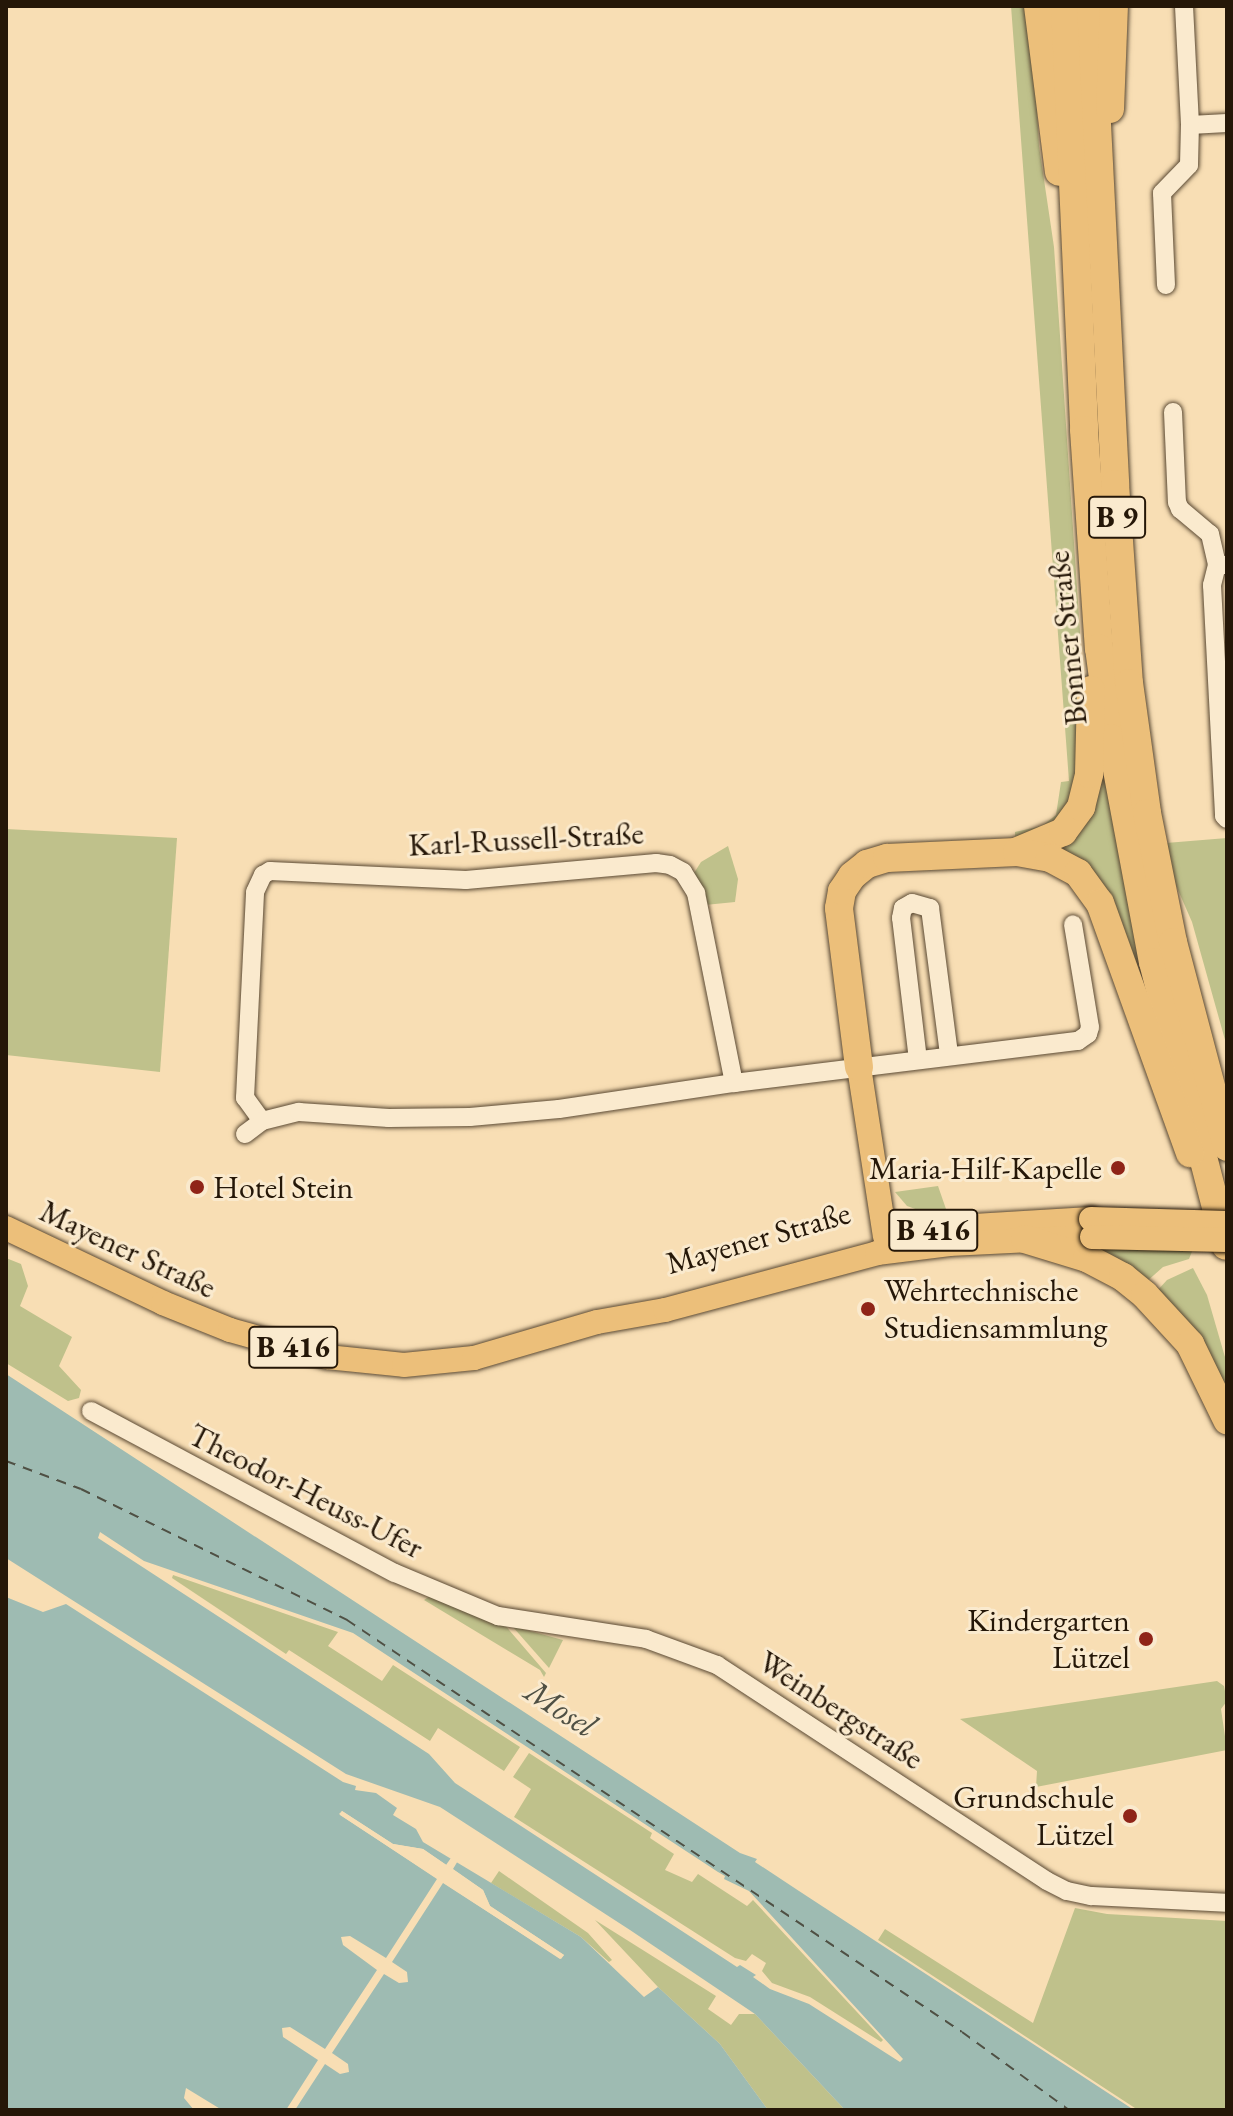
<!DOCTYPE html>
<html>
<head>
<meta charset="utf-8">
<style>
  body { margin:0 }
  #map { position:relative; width:1233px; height:2116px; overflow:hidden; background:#f8deb4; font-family:"EB Garamond",serif }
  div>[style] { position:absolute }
  .green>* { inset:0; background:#bfc18b }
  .water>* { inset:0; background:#9ebbb2 }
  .pier>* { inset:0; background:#f8deb4 }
  .ferry>* { height:2px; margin-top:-1px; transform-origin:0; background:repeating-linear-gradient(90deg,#4f5044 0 10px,transparent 0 18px) }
  .roads { filter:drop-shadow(0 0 2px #5a4933) drop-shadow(0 0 2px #5a4933) }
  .minor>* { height:18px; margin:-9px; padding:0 9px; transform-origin:9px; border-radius:9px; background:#faeace }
  .major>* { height:24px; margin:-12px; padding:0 12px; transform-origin:12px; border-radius:12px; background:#ecbf7a }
  .highway>* { height:28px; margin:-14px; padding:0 14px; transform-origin:14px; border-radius:14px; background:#ecbf7a }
  .bridges { filter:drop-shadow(0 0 2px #251708) drop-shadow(0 0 2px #251708) }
  .major-bridge>* { height:24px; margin:-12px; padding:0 12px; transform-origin:12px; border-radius:12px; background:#ecbf7a }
  .dots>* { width:22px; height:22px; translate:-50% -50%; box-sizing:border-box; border:4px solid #faeace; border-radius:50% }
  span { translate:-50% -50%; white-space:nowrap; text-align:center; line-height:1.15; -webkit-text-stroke:6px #faeace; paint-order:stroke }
  .shield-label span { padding:2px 6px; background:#faeace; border:2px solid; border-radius:6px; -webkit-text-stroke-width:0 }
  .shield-label { font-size:30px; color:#251708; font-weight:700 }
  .street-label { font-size:32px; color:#251708 }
  .poi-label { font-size:32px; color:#251708 }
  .right { translate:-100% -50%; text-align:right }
  .left { translate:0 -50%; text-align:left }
  .water-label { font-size:34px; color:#4f5044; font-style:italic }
  .frame { position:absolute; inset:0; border:8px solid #251708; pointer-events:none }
</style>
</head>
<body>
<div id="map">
  <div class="green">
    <i style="clip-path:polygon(1011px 6px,1031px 6px,1039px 146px,1054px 247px,1080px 632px,1082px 771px,1070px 815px,1015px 840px,1015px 832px,1042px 826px,1056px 815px,1061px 782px,1069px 781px)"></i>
    <i style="clip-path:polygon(1096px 734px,1184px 1115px,1131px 966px,1049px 848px)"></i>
    <i style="clip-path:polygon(6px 829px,177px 838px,160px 1072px,6px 1055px)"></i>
    <i style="clip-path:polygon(1227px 838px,1226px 971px,1227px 1047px,1192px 922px,1171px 874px,1166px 843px)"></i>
    <i style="clip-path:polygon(728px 846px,738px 879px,735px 902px,705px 905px,694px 873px,701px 862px)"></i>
    <i style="clip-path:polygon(938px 1186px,946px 1209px,918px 1210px,907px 1206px,895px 1192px)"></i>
    <i style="clip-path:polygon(1092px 1246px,1193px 1249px,1189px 1259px,1163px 1267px,1145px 1283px)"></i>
    <i style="clip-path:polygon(6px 1258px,21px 1264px,28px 1286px,20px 1306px,72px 1337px,59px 1366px,81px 1390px,79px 1398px,68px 1401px,6px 1363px)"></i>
    <i style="clip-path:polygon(1193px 1268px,1207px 1295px,1227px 1364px,1227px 1401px,1156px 1292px,1167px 1280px)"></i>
    <i style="clip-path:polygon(173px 1575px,338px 1632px,328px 1646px,382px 1681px,393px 1665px,520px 1747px,504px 1771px,438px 1728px,430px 1741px,289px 1650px,286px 1654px,172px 1578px)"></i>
    <i style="clip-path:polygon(433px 1594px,504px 1624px,546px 1673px,544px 1677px,540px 1670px,424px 1600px)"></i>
    <i style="clip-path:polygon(512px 1626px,563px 1640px,549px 1668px)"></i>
    <i style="clip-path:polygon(1217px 1681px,1224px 1686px,1227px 1701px,1221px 1709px,1227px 1750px,1036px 1787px,1037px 1771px,960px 1719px)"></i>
    <i style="clip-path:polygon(529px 1753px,652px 1833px,650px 1838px,674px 1854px,665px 1870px,692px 1882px,698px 1874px,747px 1906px,753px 1900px,883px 2040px,881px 2042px,810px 1997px,772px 1983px,762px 1971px,766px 1963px,752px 1954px,746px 1961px,735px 1958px,514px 1817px,531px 1789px,513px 1777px)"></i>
    <i style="clip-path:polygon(499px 1871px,588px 1933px,612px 1960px,609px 1962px,581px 1937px,491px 1883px)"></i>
    <i style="clip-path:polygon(1075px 1908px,1107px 1914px,1227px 1921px,1227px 2110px,1138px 2110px,878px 1940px,885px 1929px,1033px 2023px)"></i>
    <i style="clip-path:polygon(595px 1920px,716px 1996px,708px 2009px,731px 2025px,739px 2014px,755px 2014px,845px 2110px,768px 2110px,720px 2044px,658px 1987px)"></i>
  </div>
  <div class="water">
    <i style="clip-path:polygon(evenodd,6px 1374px,740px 1853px,757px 1859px,755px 1862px,799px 1891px,1134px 2110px,845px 2110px,755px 2014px,630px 1930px,440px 1807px,346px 1774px,6px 1558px,6px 1374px,100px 1532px,144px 1561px,353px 1633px,718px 1872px,725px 1876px,724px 1879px,749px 1891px,903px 2059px,900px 2062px,809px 2004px,770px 1989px,753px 1977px,756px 1975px,740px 1965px,737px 1967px,455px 1783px,429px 1754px,98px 1538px,100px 1532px)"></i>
    <i style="clip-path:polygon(evenodd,6px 1597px,43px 1612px,66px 1604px,343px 1782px,356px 1786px,355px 1790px,376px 1793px,397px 1808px,393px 1815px,416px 1829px,423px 1842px,581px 1937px,644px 1997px,658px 1987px,720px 2044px,768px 2110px,222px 2110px,186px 2088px,184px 2098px,194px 2110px,6px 2110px,6px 1597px,342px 1811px,393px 1844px,423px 1849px,448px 1866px,483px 1890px,490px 1906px,564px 1955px,560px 1959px,340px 1815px,342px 1811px)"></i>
  </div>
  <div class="pier">
    <i style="clip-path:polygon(evenodd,342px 1811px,393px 1844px,423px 1849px,446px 1865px,453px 1855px,459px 1859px,453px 1869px,483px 1890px,490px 1906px,564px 1955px,561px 1959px,443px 1883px,392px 1962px,407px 1972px,408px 1982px,399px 1983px,384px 1974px,332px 2053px,348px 2064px,349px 2072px,340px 2074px,325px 2064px,295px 2110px,286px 2110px,318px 2060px,283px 2037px,282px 2028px,290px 2027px,325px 2049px,377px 1970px,343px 1945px,341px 1937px,350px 1936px,386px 1958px,437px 1879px,339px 1814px,342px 1811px,405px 1852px,421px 1853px,446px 1869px,480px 1893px,485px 1905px,405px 1852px)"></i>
  </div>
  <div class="ferry">
    <i style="left:6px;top:1461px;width:80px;rotate:20.5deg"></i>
    <i style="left:81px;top:1489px;width:297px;rotate:26.2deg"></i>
    <i style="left:347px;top:1620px;width:740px;rotate:33.82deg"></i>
    <i style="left:962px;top:2032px;width:132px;rotate:36.1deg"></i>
  </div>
  <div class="roads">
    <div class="minor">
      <i style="left:1184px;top:6px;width:119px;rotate:87.1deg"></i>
      <i style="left:1190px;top:125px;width:37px;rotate:-3deg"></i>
      <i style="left:1166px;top:285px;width:92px;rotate:-92.5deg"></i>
      <i style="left:1162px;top:193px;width:39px;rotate:-46deg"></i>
      <i style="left:1189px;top:165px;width:40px;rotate:-88.6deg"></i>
      <i style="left:1173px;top:412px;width:90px;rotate:87.5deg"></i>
      <i style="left:1177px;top:502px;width:8px;rotate:67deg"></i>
      <i style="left:1180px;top:509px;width:39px;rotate:40deg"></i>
      <i style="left:1210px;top:534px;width:32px;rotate:77deg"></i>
      <i style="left:1227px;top:565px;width:10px;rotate:180deg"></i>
      <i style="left:1217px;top:565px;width:21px;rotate:104deg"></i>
      <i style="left:1212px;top:585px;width:231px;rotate:87deg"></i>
      <i style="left:1224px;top:816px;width:4px;rotate:45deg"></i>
      <i style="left:918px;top:1060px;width:143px;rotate:-96.8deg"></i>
      <i style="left:901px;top:918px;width:10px;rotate:-79deg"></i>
      <i style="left:903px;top:908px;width:10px;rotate:-29deg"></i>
      <i style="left:912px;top:903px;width:19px;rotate:16deg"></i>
      <i style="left:930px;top:908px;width:148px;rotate:82.6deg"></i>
      <i style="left:262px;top:1121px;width:29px;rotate:-126deg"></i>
      <i style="left:245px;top:1098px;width:206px;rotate:-87.2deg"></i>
      <i style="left:255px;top:892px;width:19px;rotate:-65deg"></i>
      <i style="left:263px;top:875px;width:8px;rotate:-30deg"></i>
      <i style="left:270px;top:871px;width:196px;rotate:2.6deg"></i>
      <i style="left:466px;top:880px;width:191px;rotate:-5.1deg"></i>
      <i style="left:656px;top:863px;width:14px;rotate:8deg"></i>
      <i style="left:670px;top:865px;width:15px;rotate:28deg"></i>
      <i style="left:683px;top:872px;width:25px;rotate:58deg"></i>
      <i style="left:696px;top:893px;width:194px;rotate:78.7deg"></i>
      <i style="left:245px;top:1134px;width:21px;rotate:-37deg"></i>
      <i style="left:262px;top:1121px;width:38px;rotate:-14deg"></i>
      <i style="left:299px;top:1112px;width:90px;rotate:3.8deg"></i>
      <i style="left:389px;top:1118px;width:81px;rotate:-0.7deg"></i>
      <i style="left:470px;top:1117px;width:89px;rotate:-5.1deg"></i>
      <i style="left:559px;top:1109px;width:177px;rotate:-8.5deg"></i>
      <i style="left:734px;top:1083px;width:347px;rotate:-7deg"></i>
      <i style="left:1078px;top:1041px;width:12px;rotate:-35deg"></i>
      <i style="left:1088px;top:1034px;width:7px;rotate:-74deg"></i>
      <i style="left:1090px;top:1027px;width:104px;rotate:-99.4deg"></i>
      <i style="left:91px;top:1411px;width:344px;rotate:28.1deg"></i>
      <i style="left:395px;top:1573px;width:112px;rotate:22.7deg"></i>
      <i style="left:498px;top:1616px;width:150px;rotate:8.8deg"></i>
      <i style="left:646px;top:1639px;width:76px;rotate:20.1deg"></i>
      <i style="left:717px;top:1665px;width:394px;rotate:33.2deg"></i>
      <i style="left:1047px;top:1881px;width:22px;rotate:27deg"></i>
      <i style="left:1067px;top:1891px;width:25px;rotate:12deg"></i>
      <i style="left:1091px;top:1896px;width:136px;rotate:2.9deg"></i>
    </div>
    <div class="major">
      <i style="left:859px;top:1067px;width:171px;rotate:81.3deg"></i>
      <i style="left:974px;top:1226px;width:117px;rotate:-3.4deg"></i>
      <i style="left:6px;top:1228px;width:174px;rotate:25.5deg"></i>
      <i style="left:163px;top:1303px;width:72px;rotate:21.9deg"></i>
      <i style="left:230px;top:1330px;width:101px;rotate:15.6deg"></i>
      <i style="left:327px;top:1357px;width:77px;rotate:5.9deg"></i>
      <i style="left:404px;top:1365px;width:70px;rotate:-5.7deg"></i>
      <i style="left:474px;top:1358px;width:128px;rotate:-16.3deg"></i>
      <i style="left:597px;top:1322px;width:69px;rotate:-10deg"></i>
      <i style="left:665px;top:1310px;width:220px;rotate:-15deg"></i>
      <i style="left:877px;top:1253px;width:73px;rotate:-7.1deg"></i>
      <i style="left:949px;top:1244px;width:143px;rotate:-2.8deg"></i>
    </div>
    <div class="highway">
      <i style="left:1038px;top:6px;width:167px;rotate:82.8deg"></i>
      <i style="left:1065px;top:6px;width:424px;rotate:87.4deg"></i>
      <i style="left:1084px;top:430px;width:219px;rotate:86.1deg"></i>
      <i style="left:1099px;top:648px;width:91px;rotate:82.4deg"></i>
      <i style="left:1111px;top:738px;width:228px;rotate:79.4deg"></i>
      <i style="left:1153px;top:962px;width:293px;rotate:75.6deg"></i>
      <i style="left:1091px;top:6px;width:479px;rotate:87.1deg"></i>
      <i style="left:1115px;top:484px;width:199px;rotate:86deg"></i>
      <i style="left:1129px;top:683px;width:131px;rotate:82.1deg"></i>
      <i style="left:1147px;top:813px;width:132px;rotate:78.6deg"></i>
      <i style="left:1173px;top:942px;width:212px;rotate:75.2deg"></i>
      <i style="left:1110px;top:109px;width:103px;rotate:-87.8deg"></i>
      <i style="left:1018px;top:851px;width:49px;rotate:-22.9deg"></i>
      <i style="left:1063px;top:832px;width:31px;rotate:-54deg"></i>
      <i style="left:1081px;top:807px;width:34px;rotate:-76deg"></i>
      <i style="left:1089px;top:774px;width:84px;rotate:-88.6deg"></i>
      <i style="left:859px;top:1067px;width:160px;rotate:-97.2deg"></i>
      <i style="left:839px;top:908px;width:17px;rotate:-80deg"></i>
      <i style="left:842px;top:891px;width:18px;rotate:-56deg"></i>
      <i style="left:852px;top:876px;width:19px;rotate:-39deg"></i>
      <i style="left:867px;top:864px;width:21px;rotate:-17deg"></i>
      <i style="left:887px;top:858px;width:130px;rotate:-2.6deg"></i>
      <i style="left:1017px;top:852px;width:34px;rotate:10deg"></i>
      <i style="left:1050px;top:858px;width:32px;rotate:28deg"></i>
      <i style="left:1078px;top:873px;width:37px;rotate:54deg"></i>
      <i style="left:1100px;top:903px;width:266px;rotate:70.2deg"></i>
      <i style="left:1025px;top:1239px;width:65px;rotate:17deg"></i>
      <i style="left:1087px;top:1258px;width:41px;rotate:27.8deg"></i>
      <i style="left:1123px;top:1277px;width:28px;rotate:39deg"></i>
      <i style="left:1145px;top:1295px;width:67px;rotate:47.4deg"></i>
      <i style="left:1190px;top:1344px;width:85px;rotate:64deg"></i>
    </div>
  </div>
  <div class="bridges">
    <div class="major-bridge">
      <i style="left:1091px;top:1219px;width:136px;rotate:1.7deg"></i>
      <i style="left:1092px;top:1237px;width:135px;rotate:1.3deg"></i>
    </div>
  </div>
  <div class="dots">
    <i style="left:1118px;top:1168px;background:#8f2418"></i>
    <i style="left:197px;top:1187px;background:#8f2418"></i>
    <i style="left:868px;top:1309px;background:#8f2418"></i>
    <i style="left:1146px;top:1639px;background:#8f2418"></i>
    <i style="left:1130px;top:1816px;background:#8f2418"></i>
  </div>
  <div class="shield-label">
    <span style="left:1117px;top:517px">B 9</span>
    <span style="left:933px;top:1230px">B 416</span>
    <span style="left:293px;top:1347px">B 416</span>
  </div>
  <div class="street-label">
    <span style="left:1067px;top:638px;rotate:-96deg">Bonner Straße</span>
    <span style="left:526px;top:839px;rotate:-3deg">Karl-Russell-Straße</span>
    <span style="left:758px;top:1238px;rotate:-16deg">Mayener Straße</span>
    <span style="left:128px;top:1249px;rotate:25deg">Mayener Straße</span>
    <span style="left:306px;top:1491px;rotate:27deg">Theodor-Heuss-Ufer</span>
    <span style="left:841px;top:1710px;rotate:33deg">Weinbergstraße</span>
  </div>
  <div class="poi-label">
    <span class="right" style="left:1102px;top:1168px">Maria-Hilf-Kapelle</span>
    <span class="left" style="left:213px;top:1187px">Hotel Stein</span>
    <span class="left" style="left:884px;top:1309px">Wehrtechnische<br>Studiensammlung</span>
    <span class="right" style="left:1130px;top:1639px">Kindergarten<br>Lützel</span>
    <span class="right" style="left:1114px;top:1816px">Grundschule<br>Lützel</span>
  </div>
  <div class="water-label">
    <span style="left:561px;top:1708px;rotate:33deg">Mosel</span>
  </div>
  <div class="frame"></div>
</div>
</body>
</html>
